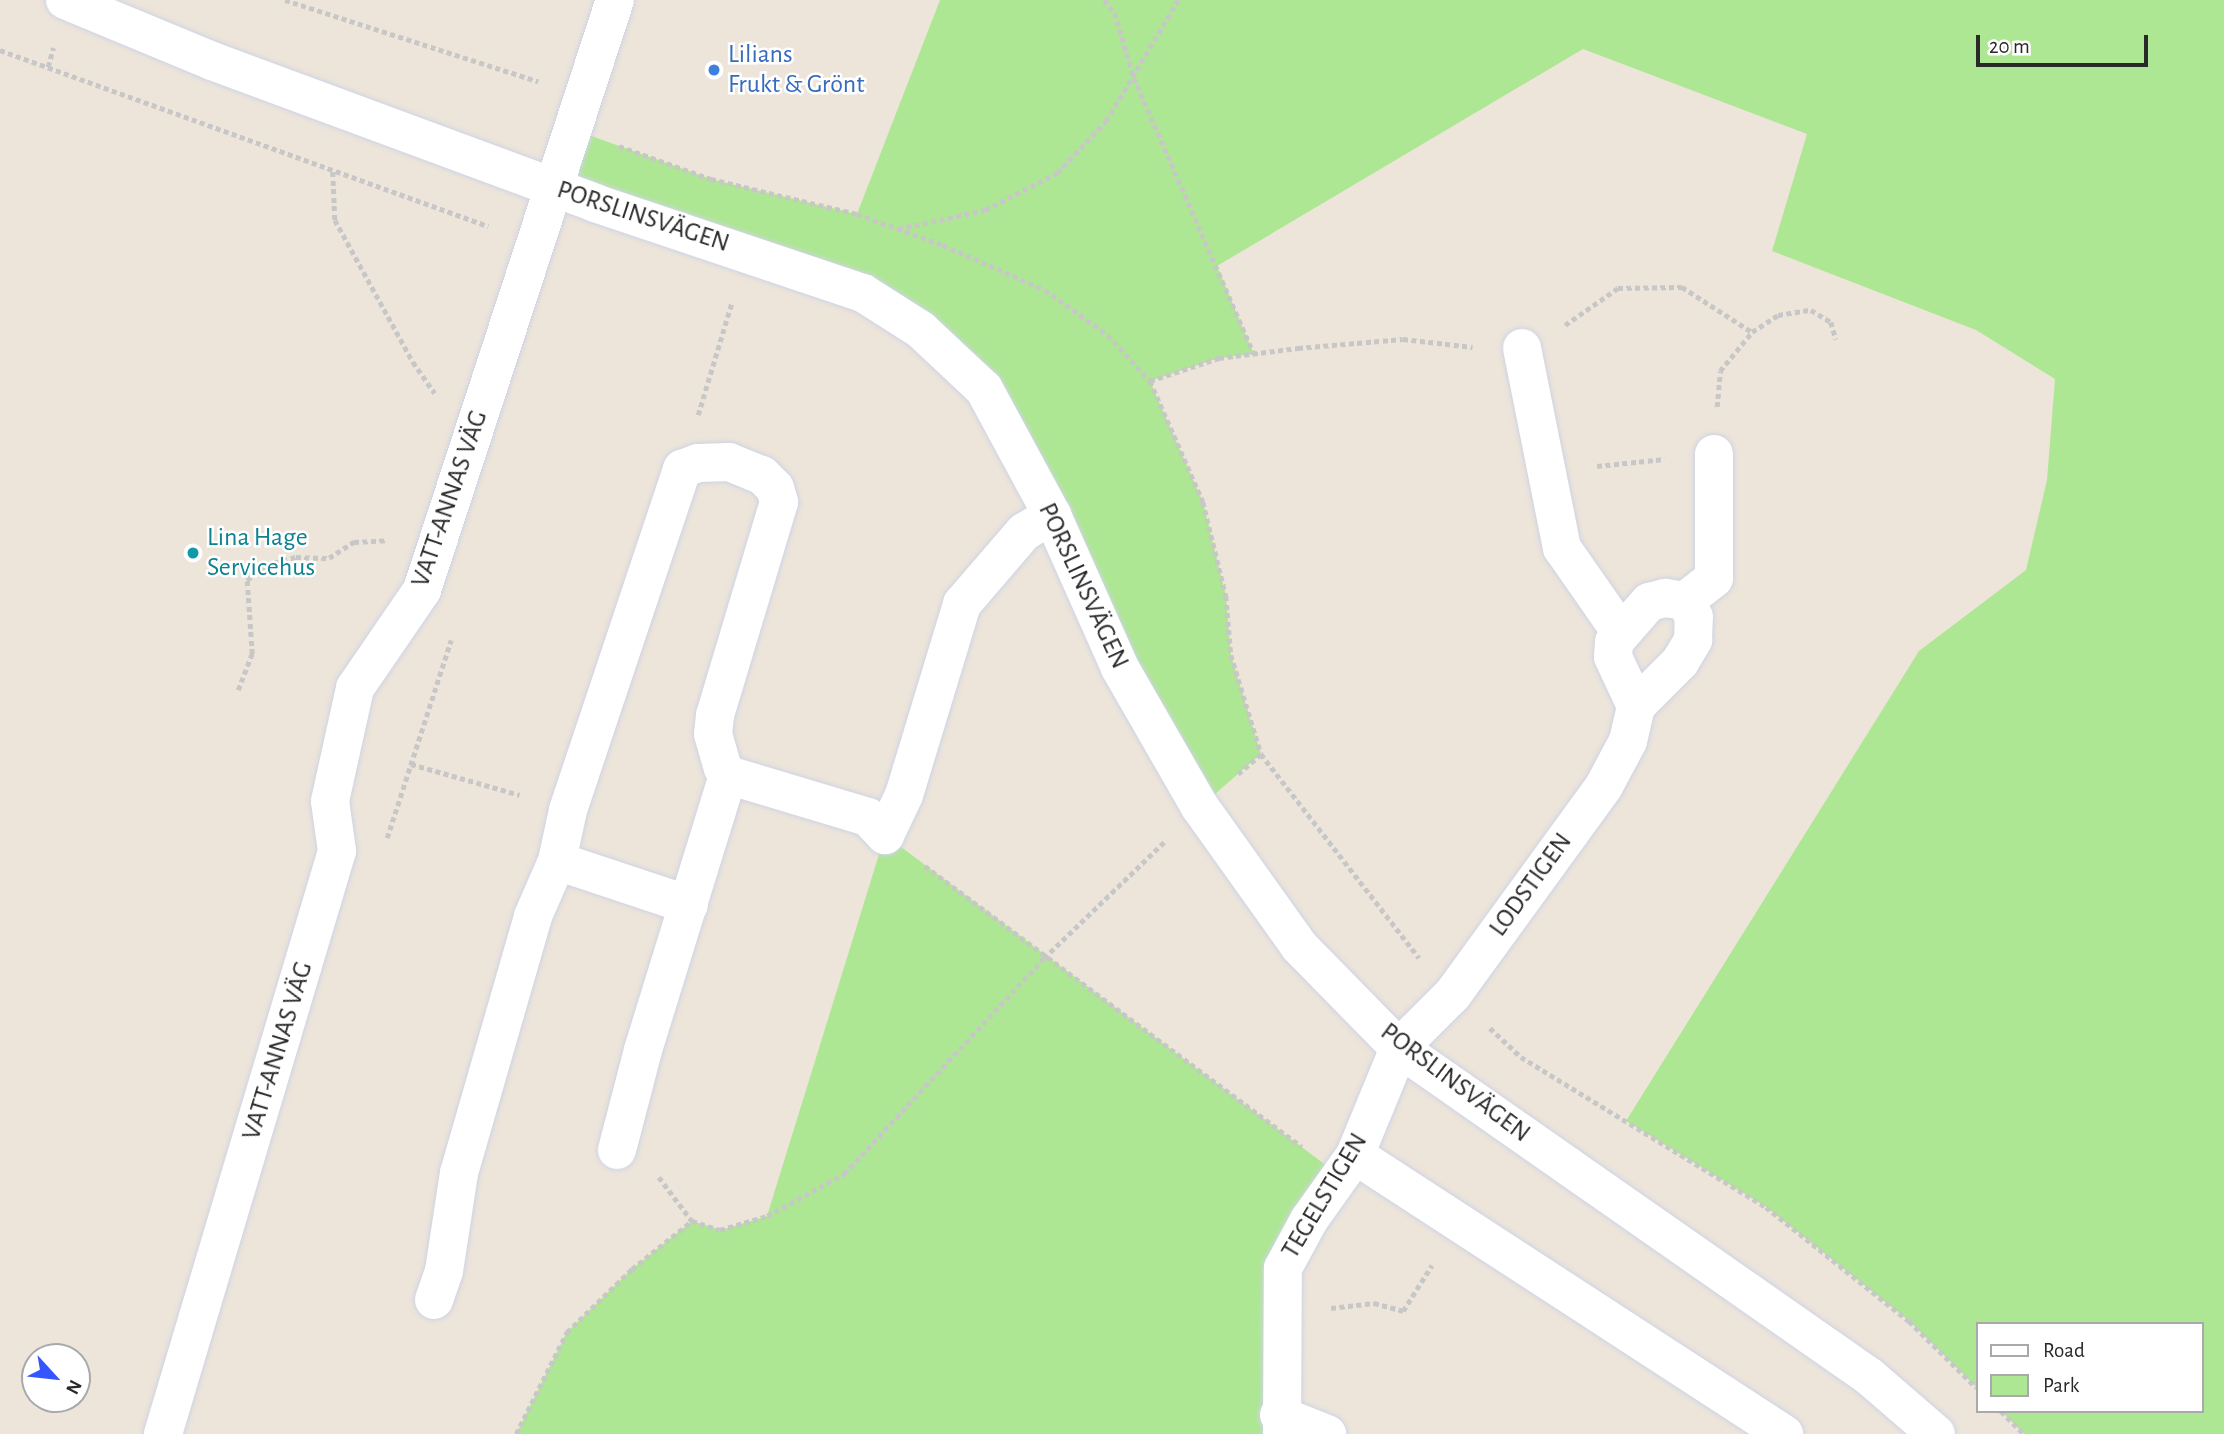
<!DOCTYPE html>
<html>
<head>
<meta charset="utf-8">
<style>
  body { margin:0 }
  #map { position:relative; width:2224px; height:1434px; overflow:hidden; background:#ede5da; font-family:"Alegreya Sans",sans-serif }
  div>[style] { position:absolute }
  .green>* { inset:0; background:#aee793 }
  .path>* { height:4.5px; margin-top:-2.25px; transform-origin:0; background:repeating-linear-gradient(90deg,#c7c7c7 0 5px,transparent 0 8.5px) }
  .roads { filter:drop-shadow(0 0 2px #cfd3e4) drop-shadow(0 0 2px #cfd3e4) }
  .minor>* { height:38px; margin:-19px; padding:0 19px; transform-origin:19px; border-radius:19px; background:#fff }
  .dots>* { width:19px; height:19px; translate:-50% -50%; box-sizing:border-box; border:4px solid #fff; border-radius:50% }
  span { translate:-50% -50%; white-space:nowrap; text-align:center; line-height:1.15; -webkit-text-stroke:5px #fff; paint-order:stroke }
  .shop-label { font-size:26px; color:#366cbe }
  .left { translate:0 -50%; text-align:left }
  .street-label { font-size:26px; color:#292929 }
  .culture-label { font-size:26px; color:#0d838f }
  .legend { position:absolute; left:1976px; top:1322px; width:228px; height:91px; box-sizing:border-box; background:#fff; border:2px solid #a9a9a9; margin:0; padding:9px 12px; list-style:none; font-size:21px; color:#292929 }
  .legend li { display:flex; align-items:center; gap:14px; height:35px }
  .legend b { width:35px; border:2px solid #a9a9a9 }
  .north { position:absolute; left:21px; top:1343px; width:70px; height:70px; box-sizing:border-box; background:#fff; border:2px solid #a9a9a9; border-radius:50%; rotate:117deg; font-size:19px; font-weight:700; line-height:28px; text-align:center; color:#292929 }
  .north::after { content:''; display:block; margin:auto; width:24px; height:32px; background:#3556ff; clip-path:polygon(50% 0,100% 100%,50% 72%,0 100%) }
  .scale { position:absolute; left:1976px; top:35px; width:172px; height:32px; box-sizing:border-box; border:4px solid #292929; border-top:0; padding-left:9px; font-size:21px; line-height:24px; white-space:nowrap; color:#292929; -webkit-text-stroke:5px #fff; paint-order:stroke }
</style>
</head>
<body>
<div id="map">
  <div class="green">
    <i style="clip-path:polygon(940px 0,2224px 0,2224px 1434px,2024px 1434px,2001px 1411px,2201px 1411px,2201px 1324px,1977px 1324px,1977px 1388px,1909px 1321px,1766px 1207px,1626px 1121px,1919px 651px,2026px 570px,2047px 480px,2055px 379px,1976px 330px,1772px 251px,1807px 134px,1583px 49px,1217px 266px,1254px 354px,1219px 358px,1150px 381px,1203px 502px,1226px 596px,1231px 655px,1261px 754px,1200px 807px,1052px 516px,921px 330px,552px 187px,572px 129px,711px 179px,857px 214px)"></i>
    <i style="clip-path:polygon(885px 835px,1339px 1175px,1309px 1220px,1282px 1434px,516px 1434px,567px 1332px,632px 1269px,692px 1221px,721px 1230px,767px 1216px)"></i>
  </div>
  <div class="path">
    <i style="left:285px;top:0;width:266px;rotate:17.8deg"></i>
    <i style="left:1104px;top:0;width:17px;rotate:50deg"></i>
    <i style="left:1115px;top:13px;width:68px;rotate:73.7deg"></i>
    <i style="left:1134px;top:78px;width:301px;rotate:66.5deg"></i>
    <i style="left:0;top:50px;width:519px;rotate:19.83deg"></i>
    <i style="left:48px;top:67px;width:20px;rotate:-75deg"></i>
    <i style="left:619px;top:146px;width:98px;rotate:19.7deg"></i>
    <i style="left:711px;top:179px;width:150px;rotate:13.5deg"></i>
    <i style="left:857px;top:214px;width:91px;rotate:19.8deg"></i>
    <i style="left:943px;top:245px;width:111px;rotate:23.8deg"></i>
    <i style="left:1045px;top:290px;width:77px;rotate:35.5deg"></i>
    <i style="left:1108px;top:335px;width:62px;rotate:47.6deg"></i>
    <i style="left:1150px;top:381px;width:132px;rotate:66.3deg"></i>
    <i style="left:1203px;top:502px;width:97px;rotate:76.3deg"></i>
    <i style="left:1226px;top:596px;width:59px;rotate:85.2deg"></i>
    <i style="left:1231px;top:655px;width:103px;rotate:73.1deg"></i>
    <i style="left:1261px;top:754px;width:258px;rotate:52.2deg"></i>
    <i style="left:333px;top:172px;width:48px;rotate:87.6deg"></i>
    <i style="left:335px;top:220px;width:162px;rotate:61.2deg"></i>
    <i style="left:413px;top:362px;width:38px;rotate:55deg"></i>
    <i style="left:898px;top:229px;width:89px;rotate:-12.3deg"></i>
    <i style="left:985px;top:210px;width:81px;rotate:-27.2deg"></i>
    <i style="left:1057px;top:173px;width:71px;rotate:-46.7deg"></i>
    <i style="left:1106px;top:121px;width:141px;rotate:-59.2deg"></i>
    <i style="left:1565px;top:325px;width:65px;rotate:-34.9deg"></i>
    <i style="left:1618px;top:288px;width:64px;rotate:-0.9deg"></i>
    <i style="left:1682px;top:287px;width:83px;rotate:32.7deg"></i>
    <i style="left:1752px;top:332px;width:31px;rotate:-33deg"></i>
    <i style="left:1778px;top:315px;width:33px;rotate:-9deg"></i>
    <i style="left:1811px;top:310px;width:23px;rotate:31deg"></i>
    <i style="left:1831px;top:322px;width:18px;rotate:74deg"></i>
    <i style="left:1150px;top:381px;width:73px;rotate:-18.4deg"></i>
    <i style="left:1219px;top:358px;width:80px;rotate:-7.2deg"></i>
    <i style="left:1298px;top:348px;width:105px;rotate:-4.9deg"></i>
    <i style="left:1403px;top:339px;width:70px;rotate:6.5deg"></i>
    <i style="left:1717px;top:407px;width:36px;rotate:-85deg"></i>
    <i style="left:1720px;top:371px;width:50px;rotate:-50.6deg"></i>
    <i style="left:698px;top:415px;width:118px;rotate:-73.3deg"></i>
    <i style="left:1597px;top:466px;width:68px;rotate:-5.9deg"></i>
    <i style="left:238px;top:690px;width:39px;rotate:-69deg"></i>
    <i style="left:252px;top:654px;width:74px;rotate:-93.9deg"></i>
    <i style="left:247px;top:580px;width:24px;rotate:-38deg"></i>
    <i style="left:266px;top:565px;width:31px;rotate:-15deg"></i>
    <i style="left:296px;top:557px;width:33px;rotate:2deg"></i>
    <i style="left:329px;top:558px;width:30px;rotate:-33deg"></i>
    <i style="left:354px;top:542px;width:34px;rotate:-3deg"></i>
    <i style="left:411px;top:764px;width:113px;rotate:15.9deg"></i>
    <i style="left:1238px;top:774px;width:30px;rotate:-41deg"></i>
    <i style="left:387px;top:838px;width:208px;rotate:-72.1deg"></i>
    <i style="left:925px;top:866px;width:470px;rotate:36.7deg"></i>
    <i style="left:1490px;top:1028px;width:42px;rotate:43.1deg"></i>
    <i style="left:1521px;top:1057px;width:287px;rotate:31.5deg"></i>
    <i style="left:1766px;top:1207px;width:183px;rotate:38.6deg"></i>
    <i style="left:1909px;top:1321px;width:95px;rotate:44.6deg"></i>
    <i style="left:659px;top:1177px;width:55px;rotate:53.1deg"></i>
    <i style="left:1331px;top:1308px;width:43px;rotate:-6.6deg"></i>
    <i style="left:1374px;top:1303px;width:30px;rotate:15deg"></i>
    <i style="left:1403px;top:1311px;width:54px;rotate:-57.8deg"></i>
    <i style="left:2001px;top:1411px;width:33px;rotate:45deg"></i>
    <i style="left:516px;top:1434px;width:114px;rotate:-63.4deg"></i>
    <i style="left:567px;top:1332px;width:91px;rotate:-44.1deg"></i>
    <i style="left:632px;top:1269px;width:77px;rotate:-38.7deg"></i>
    <i style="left:692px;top:1221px;width:29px;rotate:18deg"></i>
    <i style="left:720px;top:1230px;width:49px;rotate:-16.6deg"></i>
    <i style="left:767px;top:1216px;width:88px;rotate:-28.6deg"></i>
    <i style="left:844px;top:1174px;width:294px;rotate:-47.2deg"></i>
    <i style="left:1044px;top:958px;width:168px;rotate:-44deg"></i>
  </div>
  <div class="roads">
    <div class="minor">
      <i style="left:65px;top:0;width:159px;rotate:22.5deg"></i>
      <i style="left:212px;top:61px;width:408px;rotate:20.3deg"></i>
      <i style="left:595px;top:203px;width:283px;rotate:18.6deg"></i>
      <i style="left:863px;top:293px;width:69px;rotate:32.5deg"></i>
      <i style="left:921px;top:330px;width:86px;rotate:43.1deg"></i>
      <i style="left:984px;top:389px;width:143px;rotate:61.6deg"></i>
      <i style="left:1052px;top:515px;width:167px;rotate:66deg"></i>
      <i style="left:1120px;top:668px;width:160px;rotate:60.1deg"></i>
      <i style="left:1200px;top:807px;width:171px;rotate:54.5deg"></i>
      <i style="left:1299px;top:946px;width:143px;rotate:45.6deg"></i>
      <i style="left:1399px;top:1048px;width:575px;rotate:34.93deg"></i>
      <i style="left:1870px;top:1377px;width:87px;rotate:40.8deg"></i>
      <i style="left:1522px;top:348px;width:204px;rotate:78.7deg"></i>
      <i style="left:1562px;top:548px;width:101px;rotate:55.1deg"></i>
      <i style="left:1685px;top:601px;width:37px;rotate:-38deg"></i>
      <i style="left:1714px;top:578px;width:124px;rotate:-90deg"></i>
      <i style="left:557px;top:861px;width:139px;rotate:18.4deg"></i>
      <i style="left:617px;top:1150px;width:103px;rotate:-75.4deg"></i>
      <i style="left:643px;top:1050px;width:288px;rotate:-72.8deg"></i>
      <i style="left:1355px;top:1155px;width:512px;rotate:33.04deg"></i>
      <i style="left:434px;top:1300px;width:31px;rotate:-71deg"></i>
      <i style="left:444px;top:1271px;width:99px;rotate:-81.3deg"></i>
      <i style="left:459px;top:1173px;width:267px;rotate:-73.9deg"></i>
      <i style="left:533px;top:916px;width:60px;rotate:-66.4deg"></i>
      <i style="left:557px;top:861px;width:52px;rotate:-77.8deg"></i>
      <i style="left:568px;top:810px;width:360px;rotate:-71.5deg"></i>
      <i style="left:682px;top:469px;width:17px;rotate:-21deg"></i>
      <i style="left:698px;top:463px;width:31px;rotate:-2deg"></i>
      <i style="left:729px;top:462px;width:35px;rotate:22deg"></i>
      <i style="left:762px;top:475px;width:18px;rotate:45deg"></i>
      <i style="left:775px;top:488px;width:15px;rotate:74deg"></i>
      <i style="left:779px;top:502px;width:222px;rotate:106.7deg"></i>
      <i style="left:715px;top:715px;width:19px;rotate:96deg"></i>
      <i style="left:713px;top:734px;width:35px;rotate:74deg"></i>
      <i style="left:723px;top:768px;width:9px;rotate:54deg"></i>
      <i style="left:728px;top:775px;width:146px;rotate:16.7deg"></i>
      <i style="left:868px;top:817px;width:25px;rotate:47deg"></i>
      <i style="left:885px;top:835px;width:44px;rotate:-64.6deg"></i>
      <i style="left:904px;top:795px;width:200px;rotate:-73.1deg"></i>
      <i style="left:962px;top:604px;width:95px;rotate:-49.3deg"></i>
      <i style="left:1024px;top:532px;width:33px;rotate:-31deg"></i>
      <i style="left:1279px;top:1415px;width:52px;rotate:21.6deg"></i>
      <i style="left:163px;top:1434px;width:608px;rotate:-73.38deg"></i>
      <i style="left:337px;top:851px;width:50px;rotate:-98deg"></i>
      <i style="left:330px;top:801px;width:116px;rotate:-77.5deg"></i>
      <i style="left:355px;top:688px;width:119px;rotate:-55.6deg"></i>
      <i style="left:422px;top:590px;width:621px;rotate:-71.89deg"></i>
      <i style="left:1282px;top:1434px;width:166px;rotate:-89.7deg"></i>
      <i style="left:1283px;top:1268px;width:55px;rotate:-61.6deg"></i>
      <i style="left:1309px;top:1220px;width:80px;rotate:-54.7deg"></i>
      <i style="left:1355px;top:1155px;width:116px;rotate:-67.6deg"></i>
      <i style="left:1399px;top:1048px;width:76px;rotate:-45deg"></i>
      <i style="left:1453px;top:994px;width:257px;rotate:-54deg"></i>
      <i style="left:1604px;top:786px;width:51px;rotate:-61.9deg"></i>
      <i style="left:1628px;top:741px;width:36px;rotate:-77deg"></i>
      <i style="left:1636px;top:706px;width:62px;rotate:-45deg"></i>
      <i style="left:1680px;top:662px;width:26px;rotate:-59deg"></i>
      <i style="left:1693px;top:640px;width:23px;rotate:-88deg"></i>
      <i style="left:1694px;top:617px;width:18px;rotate:-119deg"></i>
      <i style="left:1685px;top:601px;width:20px;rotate:-171deg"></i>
      <i style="left:1665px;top:598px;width:16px;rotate:166deg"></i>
      <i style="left:1649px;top:602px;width:53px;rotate:131.2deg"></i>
      <i style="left:1614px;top:642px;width:15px;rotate:94deg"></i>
      <i style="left:1613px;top:657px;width:54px;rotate:64.9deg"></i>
    </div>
  </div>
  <div class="dots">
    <i style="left:714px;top:70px;background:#3f7fe0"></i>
    <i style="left:193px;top:553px;background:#0f9aa8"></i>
  </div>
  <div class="shop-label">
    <span class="left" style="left:728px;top:70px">Lilians<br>Frukt &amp; Grönt</span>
  </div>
  <div class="street-label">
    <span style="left:643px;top:217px;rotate:18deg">PORSLINSVÄGEN</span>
    <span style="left:450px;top:499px;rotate:-71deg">VATT-ANNAS VÄG</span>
    <span style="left:1083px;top:586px;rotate:65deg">PORSLINSVÄGEN</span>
    <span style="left:1531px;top:885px;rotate:-54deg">LODSTIGEN</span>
    <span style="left:278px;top:1051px;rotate:-73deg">VATT-ANNAS VÄG</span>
    <span style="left:1455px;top:1083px;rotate:37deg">PORSLINSVÄGEN</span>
    <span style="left:1325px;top:1196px;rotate:-59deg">TEGELSTIGEN</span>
  </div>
  <div class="culture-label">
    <span class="left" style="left:207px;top:553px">Lina Hage<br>Servicehus</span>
  </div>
  <ul class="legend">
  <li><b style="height:9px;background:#fff"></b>Road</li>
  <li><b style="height:19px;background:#aee793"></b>Park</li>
  </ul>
  <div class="north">N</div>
  <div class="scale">20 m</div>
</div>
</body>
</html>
